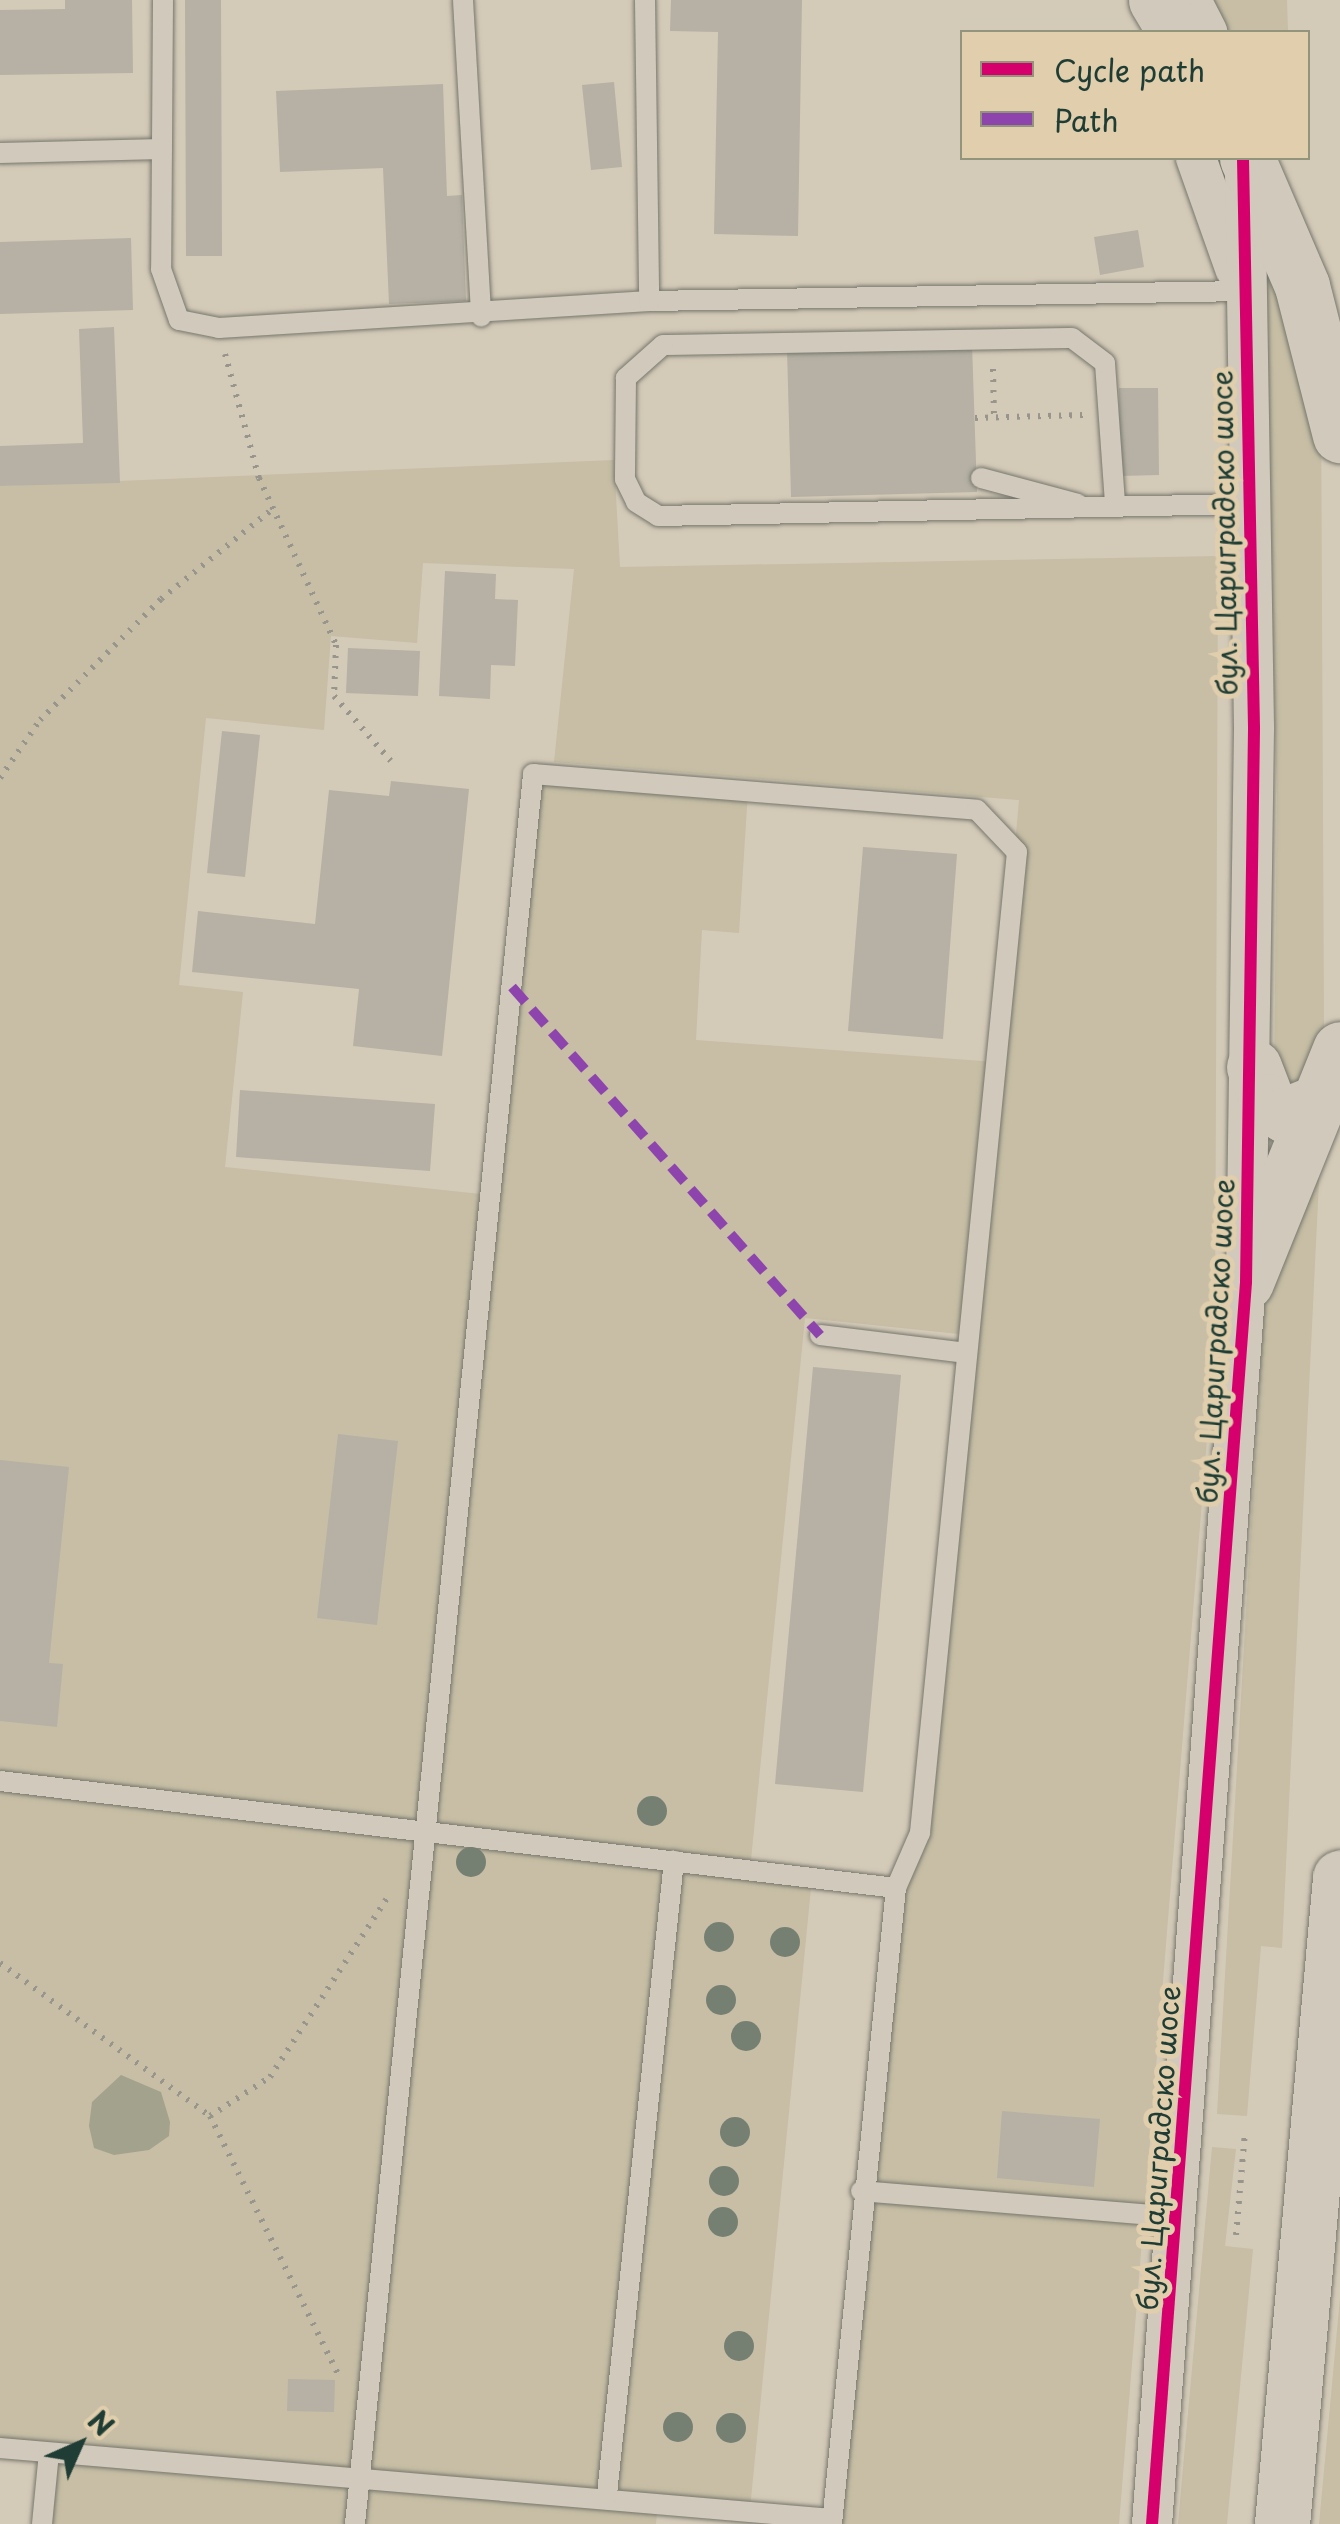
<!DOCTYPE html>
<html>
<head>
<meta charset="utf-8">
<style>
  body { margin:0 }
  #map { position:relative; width:1340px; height:2524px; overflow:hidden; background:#d4cab8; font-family:"Playpen Sans",sans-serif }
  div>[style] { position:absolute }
  .green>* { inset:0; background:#c7bea5 }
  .water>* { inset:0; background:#a3a28d }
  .building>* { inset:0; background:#b6b1a4 }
  .path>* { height:6px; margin-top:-3px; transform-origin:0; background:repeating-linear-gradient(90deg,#97958c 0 2.5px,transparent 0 10.5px) }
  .roads { filter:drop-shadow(0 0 2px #76776d) drop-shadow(0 0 2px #76776d) }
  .lane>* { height:20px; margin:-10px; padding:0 10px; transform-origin:10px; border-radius:10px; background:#d0c9bc }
  .street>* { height:40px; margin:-20px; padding:0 20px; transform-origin:20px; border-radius:20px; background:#d0c9bc }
  .highway>* { height:55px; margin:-27.5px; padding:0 27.5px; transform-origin:27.5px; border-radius:27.5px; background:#d0c9bc }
  .quiet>* { height:10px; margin-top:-5px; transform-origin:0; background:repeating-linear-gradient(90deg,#8e44ad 0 20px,transparent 0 30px) }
  .cycleway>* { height:12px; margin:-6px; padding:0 6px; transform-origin:6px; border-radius:6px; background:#d6006c }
  .trees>* { width:30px; height:30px; margin:-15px; border-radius:50%; background:#758072 }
  span { translate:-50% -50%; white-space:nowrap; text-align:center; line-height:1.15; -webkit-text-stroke:10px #e0ceac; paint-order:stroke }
  .street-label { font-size:28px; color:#1f3d34 }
  .legend { position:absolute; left:960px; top:30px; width:350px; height:130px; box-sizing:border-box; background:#e0ceac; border:2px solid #93947c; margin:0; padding:12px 18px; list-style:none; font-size:30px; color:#1f3d34 }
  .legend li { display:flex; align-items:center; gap:20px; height:50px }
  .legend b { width:50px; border:2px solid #93947c }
  .north { position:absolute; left:30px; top:2394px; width:100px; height:100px; -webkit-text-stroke:8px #e0ceac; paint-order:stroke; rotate:45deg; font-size:28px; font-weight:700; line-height:40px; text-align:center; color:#1f3d34 }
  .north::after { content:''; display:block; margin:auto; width:35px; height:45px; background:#1f3d34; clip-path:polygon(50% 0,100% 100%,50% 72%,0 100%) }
</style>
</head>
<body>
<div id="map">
  <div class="green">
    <i style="clip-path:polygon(1208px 0,1287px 0,1288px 32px,1223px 32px)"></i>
    <i style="clip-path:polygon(1262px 241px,1321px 398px,1324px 1027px,1316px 1087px,1274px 1082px,1277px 797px)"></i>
    <i style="clip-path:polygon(evenodd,614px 460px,620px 567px,1218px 556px,1215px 1340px,1119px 2524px,833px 2524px,896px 1903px,919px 1850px,969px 1335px,805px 1318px,750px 1870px,812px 1878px,750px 2509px,658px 2501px,656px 2524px,42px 2524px,49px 2453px,0 2448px,0 486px,614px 460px,423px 563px,574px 569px,554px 762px,1019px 800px,996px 1062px,696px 1040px,702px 930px,739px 933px,748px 791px,533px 774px,490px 1195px,225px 1167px,243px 992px,179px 985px,206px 718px,324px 730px,331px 636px,417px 643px,423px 563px)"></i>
    <i style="clip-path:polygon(1320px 1160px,1282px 1948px,1261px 1946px,1247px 2116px,1217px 2114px,1265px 1282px)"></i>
    <i style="clip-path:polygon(1212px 2147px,1236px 2149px,1225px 2246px,1253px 2249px,1227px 2524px,1178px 2524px)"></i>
    <i style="clip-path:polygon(1340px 2298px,1340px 2524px,1319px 2524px)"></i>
  </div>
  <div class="water">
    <i style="clip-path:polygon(121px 2075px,161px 2092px,170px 2122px,169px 2136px,149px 2150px,114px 2155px,94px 2148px,89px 2126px,92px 2102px)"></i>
  </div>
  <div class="building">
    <i style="clip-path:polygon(65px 0,132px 0,133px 73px,0 75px,0 10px,65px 9px)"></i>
    <i style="clip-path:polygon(185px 0,221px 0,222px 256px,186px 256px)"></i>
    <i style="clip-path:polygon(671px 0,802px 0,798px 236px,714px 234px,718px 32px,670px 31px)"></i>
    <i style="clip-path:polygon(614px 82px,622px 167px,591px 170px,582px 85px)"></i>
    <i style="clip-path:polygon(443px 84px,447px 196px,462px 195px,466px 301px,389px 304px,383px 168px,280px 172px,276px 91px)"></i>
    <i style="clip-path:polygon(1138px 230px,1144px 267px,1100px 275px,1094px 237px)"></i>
    <i style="clip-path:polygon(131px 238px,133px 310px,0 314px,0 242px)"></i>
    <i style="clip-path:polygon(114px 327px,120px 483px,0 486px,0 446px,83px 443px,79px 329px)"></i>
    <i style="clip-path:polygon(972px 344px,977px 492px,791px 497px,787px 349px)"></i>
    <i style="clip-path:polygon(1119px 388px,1158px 388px,1159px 475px,1120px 476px)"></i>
    <i style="clip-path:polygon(445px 571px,496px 574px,495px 599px,518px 600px,515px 666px,491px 665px,490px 699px,439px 696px)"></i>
    <i style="clip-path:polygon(348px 648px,420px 651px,418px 696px,346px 693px)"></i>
    <i style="clip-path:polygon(222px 731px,260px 735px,245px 877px,207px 873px)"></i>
    <i style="clip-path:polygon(391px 781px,469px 789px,442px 1056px,353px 1046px,359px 989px,192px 972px,198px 911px,315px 924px,329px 790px,389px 796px)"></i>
    <i style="clip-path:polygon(863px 847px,957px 854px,943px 1039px,848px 1031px)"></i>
    <i style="clip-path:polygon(240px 1090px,435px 1104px,430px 1171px,236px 1157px)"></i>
    <i style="clip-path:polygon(813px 1367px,901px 1375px,863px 1792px,775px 1784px)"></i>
    <i style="clip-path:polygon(338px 1434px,398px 1441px,377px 1625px,317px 1618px)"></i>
    <i style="clip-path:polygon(0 1460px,69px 1467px,49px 1663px,63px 1664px,57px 1727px,0 1721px)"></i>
    <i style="clip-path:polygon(1002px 2111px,1100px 2119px,1094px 2187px,997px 2178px)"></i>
    <i style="clip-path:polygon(288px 2379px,335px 2380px,334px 2412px,287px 2411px)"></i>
  </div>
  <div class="path">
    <i style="left:225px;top:354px;width:129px;rotate:74.7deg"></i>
    <i style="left:259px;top:478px;width:184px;rotate:65.2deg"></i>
    <i style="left:336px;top:645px;width:51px;rotate:92.2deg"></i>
    <i style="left:334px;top:696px;width:86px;rotate:48.8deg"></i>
    <i style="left:993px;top:369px;width:48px;rotate:88.8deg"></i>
    <i style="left:975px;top:418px;width:108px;rotate:-1.6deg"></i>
    <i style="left:0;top:778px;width:70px;rotate:-55.4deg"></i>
    <i style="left:40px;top:720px;width:171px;rotate:-45deg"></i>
    <i style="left:161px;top:599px;width:146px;rotate:-38.9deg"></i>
    <i style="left:0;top:1963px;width:260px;rotate:36.1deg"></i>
    <i style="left:210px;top:2116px;width:292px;rotate:63.6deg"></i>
    <i style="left:210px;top:2116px;width:72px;rotate:-33deg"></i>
    <i style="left:270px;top:2077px;width:217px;rotate:-56.8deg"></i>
    <i style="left:1236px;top:2235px;width:102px;rotate:-85deg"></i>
  </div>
  <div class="roads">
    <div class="lane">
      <i style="left:163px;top:0;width:269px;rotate:90.4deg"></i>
      <i style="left:161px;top:269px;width:54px;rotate:70.6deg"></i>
      <i style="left:179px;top:320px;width:41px;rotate:11.3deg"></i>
      <i style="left:219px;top:328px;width:431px;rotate:-3.6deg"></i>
      <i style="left:649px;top:301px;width:594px;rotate:-0.96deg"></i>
      <i style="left:463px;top:0;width:317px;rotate:86.7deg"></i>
      <i style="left:645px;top:0;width:301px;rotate:89.2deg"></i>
      <i style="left:0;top:153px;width:162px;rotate:-1.4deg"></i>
      <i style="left:981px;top:478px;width:100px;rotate:15deg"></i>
      <i style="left:1115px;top:503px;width:140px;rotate:-94.1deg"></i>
      <i style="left:1105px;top:363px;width:41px;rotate:-142.9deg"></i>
      <i style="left:1072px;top:338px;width:409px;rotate:179deg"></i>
      <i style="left:663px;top:345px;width:50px;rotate:138.3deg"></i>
      <i style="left:626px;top:378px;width:101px;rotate:90.6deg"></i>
      <i style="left:625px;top:479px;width:25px;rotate:64deg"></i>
      <i style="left:636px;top:502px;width:26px;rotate:32deg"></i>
      <i style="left:658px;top:516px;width:589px;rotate:-1.17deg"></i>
      <i style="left:820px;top:1335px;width:148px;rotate:7deg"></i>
      <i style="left:0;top:1781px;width:902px;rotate:6.81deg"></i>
      <i style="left:861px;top:2191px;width:319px;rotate:4.7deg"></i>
      <i style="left:0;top:2448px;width:835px;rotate:4.88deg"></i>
      <i style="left:607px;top:2494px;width:637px;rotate:-83.96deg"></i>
      <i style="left:42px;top:2524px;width:71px;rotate:-84.4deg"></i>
      <i style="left:355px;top:2524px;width:1759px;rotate:-84.19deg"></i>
      <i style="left:533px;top:774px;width:445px;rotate:4.6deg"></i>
      <i style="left:977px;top:810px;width:58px;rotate:46.4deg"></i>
      <i style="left:1017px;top:852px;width:986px;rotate:95.65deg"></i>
      <i style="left:920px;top:1833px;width:60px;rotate:113.6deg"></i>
      <i style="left:896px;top:1888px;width:639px;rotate:95.75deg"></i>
    </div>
    <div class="street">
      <i style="left:1191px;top:0;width:36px;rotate:63deg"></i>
      <i style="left:1196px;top:158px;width:117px;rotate:70.5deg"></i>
      <i style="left:1152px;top:2524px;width:1246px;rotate:-85.67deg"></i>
      <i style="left:1246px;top:1282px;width:555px;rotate:-89.17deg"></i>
      <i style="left:1254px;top:727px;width:555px;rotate:-90.93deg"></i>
    </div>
    <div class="highway">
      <i style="left:1156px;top:0;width:37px;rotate:59deg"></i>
      <i style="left:1247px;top:158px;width:139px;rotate:66.7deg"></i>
      <i style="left:1302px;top:286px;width:154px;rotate:75.7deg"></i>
      <i style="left:1254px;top:1067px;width:36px;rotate:69deg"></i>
      <i style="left:1267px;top:1101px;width:23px;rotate:38deg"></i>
      <i style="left:1285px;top:1115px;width:43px;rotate:-21.8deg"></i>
      <i style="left:1246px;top:1282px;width:251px;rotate:-68deg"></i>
      <i style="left:1282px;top:2524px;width:649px;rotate:-84.87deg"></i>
    </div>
  </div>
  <div class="quiet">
    <i style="left:512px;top:987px;width:465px;rotate:48.5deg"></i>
  </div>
  <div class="cycleway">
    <i style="left:1152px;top:2524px;width:1246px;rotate:-85.67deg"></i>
    <i style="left:1246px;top:1282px;width:555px;rotate:-89.17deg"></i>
    <i style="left:1254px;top:727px;width:569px;rotate:-91.11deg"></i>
  </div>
  <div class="trees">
    <i style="left:652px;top:1811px"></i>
    <i style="left:471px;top:1862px"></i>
    <i style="left:719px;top:1937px"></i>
    <i style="left:785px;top:1942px"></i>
    <i style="left:721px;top:2000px"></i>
    <i style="left:746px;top:2036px"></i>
    <i style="left:735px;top:2132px"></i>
    <i style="left:724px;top:2181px"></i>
    <i style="left:723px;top:2222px"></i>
    <i style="left:739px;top:2346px"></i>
    <i style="left:678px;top:2427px"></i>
    <i style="left:731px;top:2428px"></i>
  </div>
  <div class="street-label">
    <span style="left:1224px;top:533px;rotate:-91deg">бул. Цариградско шосе</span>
    <span style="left:1215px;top:1341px;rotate:-87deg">бул. Цариградско шосе</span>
    <span style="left:1158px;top:2148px;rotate:-86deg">бул. Цариградско шосе</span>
  </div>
  <ul class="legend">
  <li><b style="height:12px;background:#d6006c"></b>Cycle path</li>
  <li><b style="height:12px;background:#8e44ad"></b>Path</li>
  </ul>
  <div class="north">N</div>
</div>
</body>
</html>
